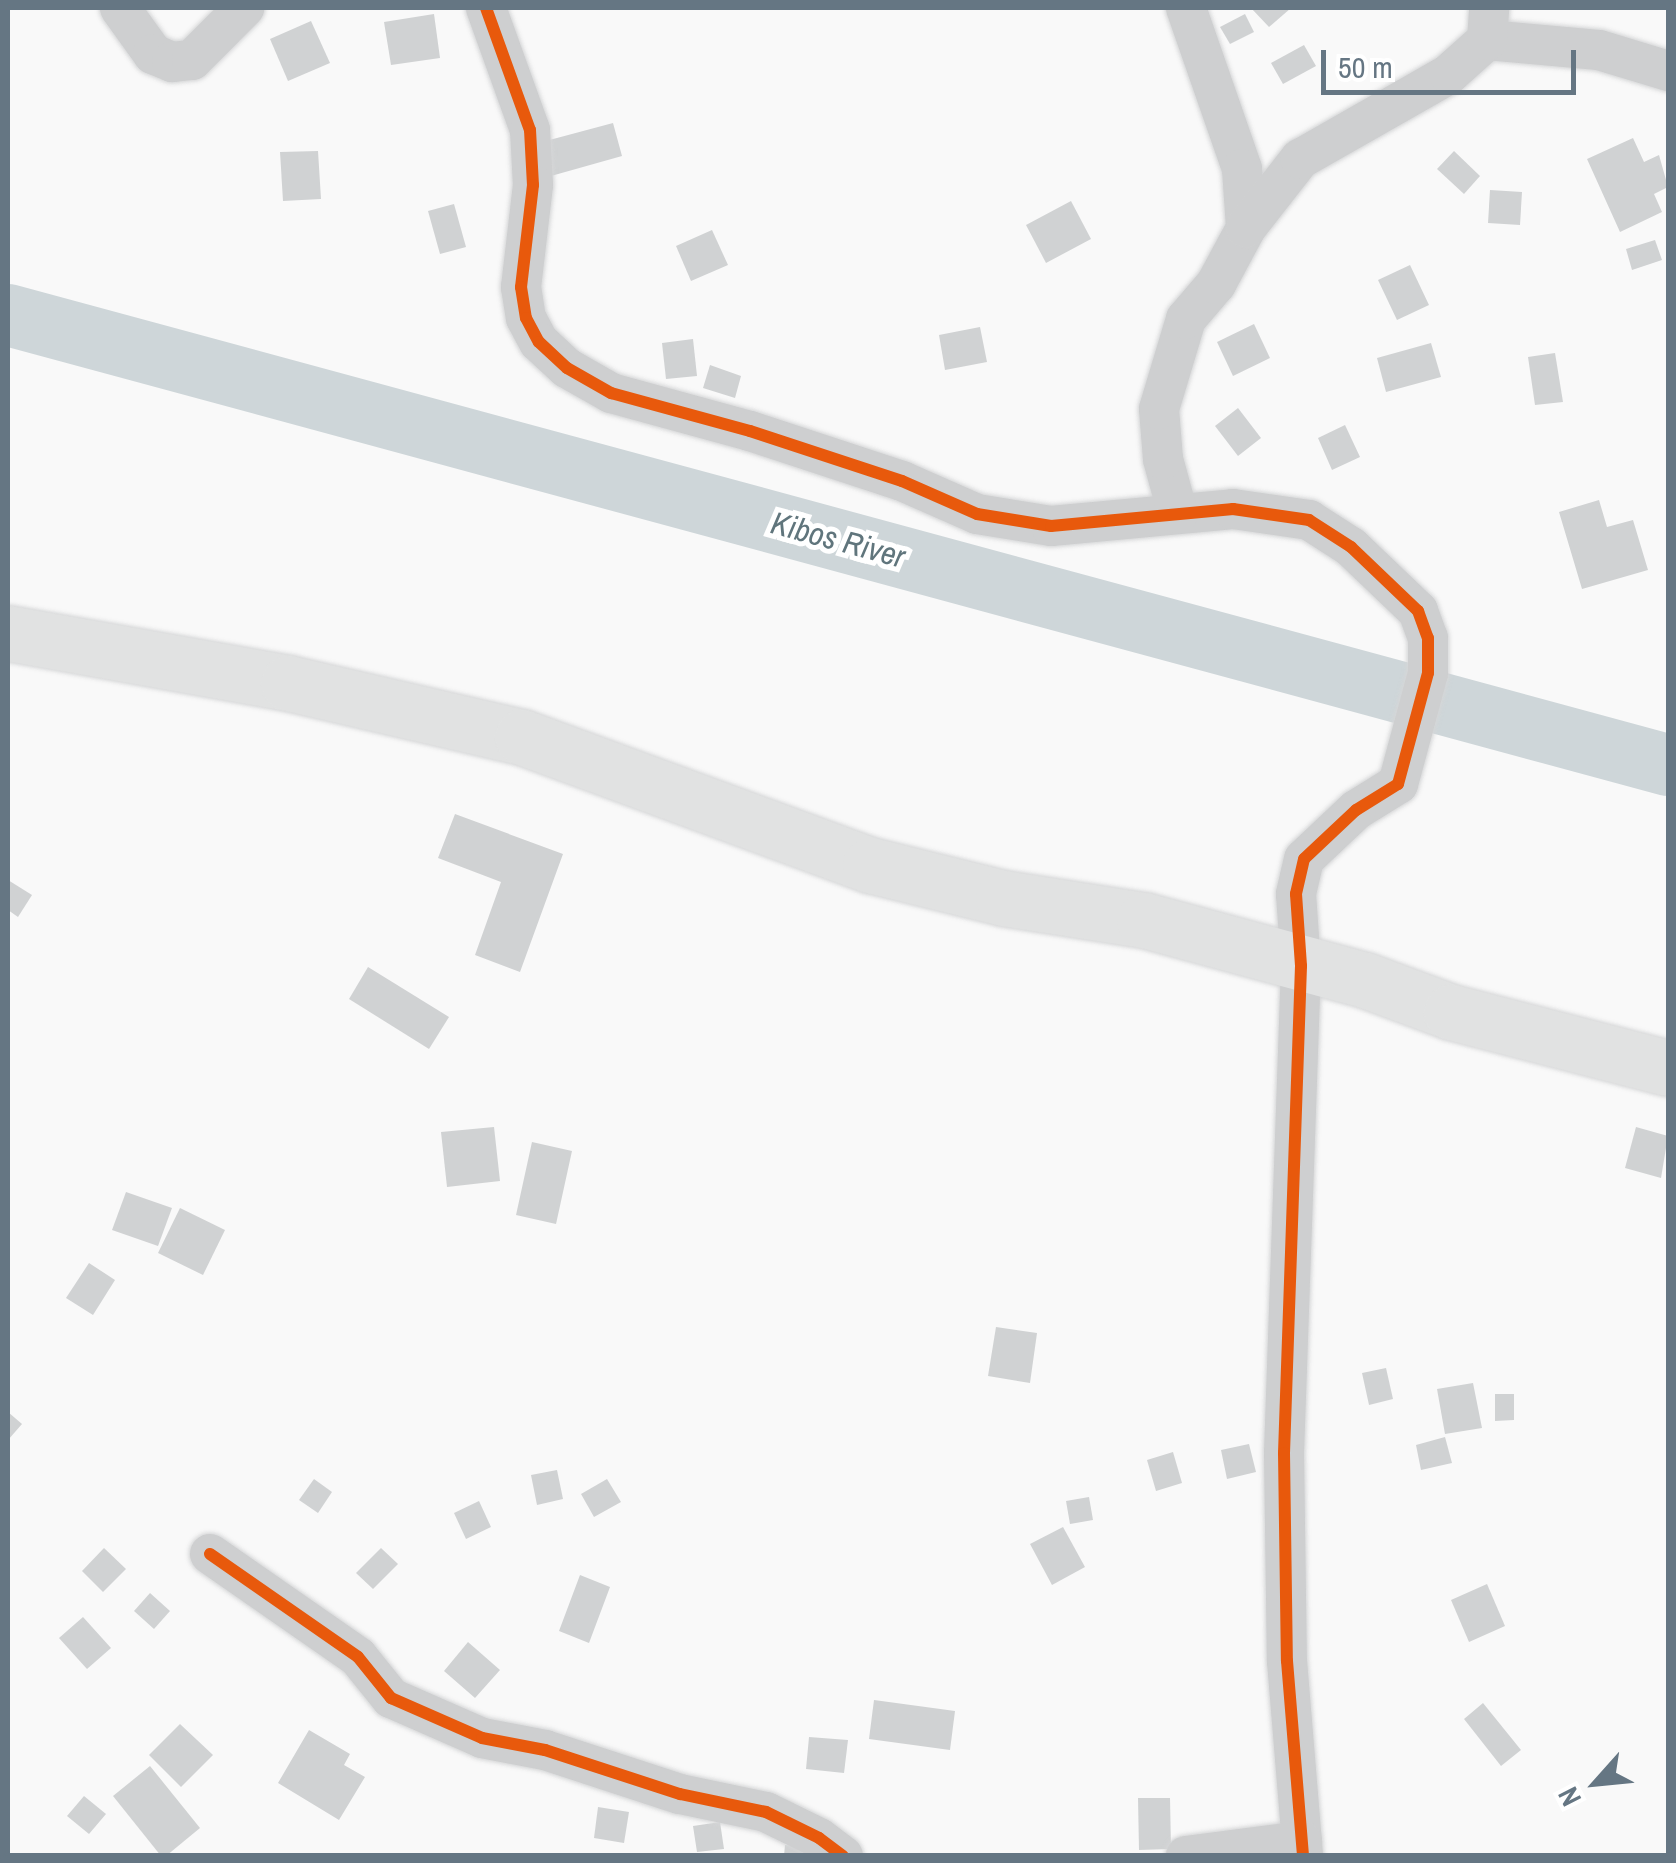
<!DOCTYPE html>
<html>
<head>
<meta charset="utf-8">
<style>
  body { margin:0 }
  #map { position:relative; width:1676px; height:1863px; overflow:hidden; background:#f9f9f9; font-family:"Archivo Narrow",sans-serif }
  div>[style] { position:absolute }
  .river>* { height:62px; margin:-31px; padding:0 31px; transform-origin:31px; border-radius:31px; background:#ced6d9 }
  .building>* { inset:0; background:#d0d2d3 }
  .roads { filter:drop-shadow(0 0 2px #d5d6d7) drop-shadow(0 0 2px #d5d6d7) }
  .minor>* { height:40px; margin:-20px; padding:0 20px; transform-origin:20px; border-radius:20px; background:#cecfd0 }
  .secondary>* { height:55px; margin:-27.5px; padding:0 27.5px; transform-origin:27.5px; border-radius:27.5px; background:#e1e2e2 }
  .cycleway>* { height:12px; margin:-6px; padding:0 6px; transform-origin:6px; border-radius:6px; background:#e8590c }
  span { translate:-50% -50%; white-space:nowrap; text-align:center; line-height:1.15; -webkit-text-stroke:10px #fff; paint-order:stroke }
  .water-label { font-size:32px; color:#60757c; font-style:italic }
  .frame { position:absolute; inset:0; border:10px solid #657683; pointer-events:none }
  .north { position:absolute; left:1546px; top:1733px; width:100px; height:100px; -webkit-text-stroke:8px #fff; paint-order:stroke; rotate:243deg; font-size:28px; font-weight:700; line-height:40px; text-align:center; color:#657683 }
  .north::after { content:''; display:block; margin:auto; width:35px; height:45px; background:#657683; clip-path:polygon(50% 0,100% 100%,50% 72%,0 100%) }
  .scale { position:absolute; left:1321px; top:50px; width:255px; height:45px; box-sizing:border-box; border:5px solid #657683; border-top:0; padding-left:12px; font-size:30px; line-height:35px; white-space:nowrap; color:#657683; -webkit-text-stroke:8px #fff; paint-order:stroke }
</style>
</head>
<body>
<div id="map">
  <div class="river">
    <i style="left:8px;top:315px;width:1720px;rotate:15.17deg"></i>
  </div>
  <div class="building">
    <i style="clip-path:polygon(1251px 8px,1291px 8px,1269px 27px)"></i>
    <i style="clip-path:polygon(434px 14px,440px 58px,391px 65px,384px 22px)"></i>
    <i style="clip-path:polygon(1245px 14px,1254px 32px,1230px 44px,1220px 27px)"></i>
    <i style="clip-path:polygon(311px 21px,330px 63px,288px 81px,270px 39px)"></i>
    <i style="clip-path:polygon(1304px 45px,1316px 66px,1283px 84px,1271px 63px)"></i>
    <i style="clip-path:polygon(613px 123px,622px 156px,551px 176px,542px 142px)"></i>
    <i style="clip-path:polygon(1633px 138px,1644px 162px,1659px 155px,1668px 187px,1654px 194px,1662px 212px,1620px 232px,1587px 159px)"></i>
    <i style="clip-path:polygon(318px 151px,321px 199px,283px 201px,280px 152px)"></i>
    <i style="clip-path:polygon(1454px 151px,1480px 176px,1464px 194px,1437px 169px)"></i>
    <i style="clip-path:polygon(1490px 190px,1522px 192px,1520px 225px,1488px 223px)"></i>
    <i style="clip-path:polygon(1071px 201px,1091px 239px,1046px 263px,1026px 225px)"></i>
    <i style="clip-path:polygon(454px 204px,466px 247px,440px 254px,428px 211px)"></i>
    <i style="clip-path:polygon(712px 230px,728px 265px,691px 281px,676px 246px)"></i>
    <i style="clip-path:polygon(1655px 240px,1662px 260px,1632px 270px,1626px 249px)"></i>
    <i style="clip-path:polygon(1410px 265px,1429px 305px,1397px 320px,1378px 280px)"></i>
    <i style="clip-path:polygon(1254px 324px,1270px 358px,1233px 376px,1217px 342px)"></i>
    <i style="clip-path:polygon(980px 327px,987px 362px,945px 370px,939px 335px)"></i>
    <i style="clip-path:polygon(693px 339px,697px 376px,666px 379px,662px 343px)"></i>
    <i style="clip-path:polygon(1431px 343px,1441px 377px,1386px 392px,1377px 358px)"></i>
    <i style="clip-path:polygon(1555px 353px,1563px 402px,1535px 405px,1528px 357px)"></i>
    <i style="clip-path:polygon(710px 365px,741px 376px,735px 398px,703px 388px)"></i>
    <i style="clip-path:polygon(1238px 408px,1261px 438px,1238px 456px,1215px 426px)"></i>
    <i style="clip-path:polygon(1345px 425px,1360px 457px,1332px 470px,1318px 438px)"></i>
    <i style="clip-path:polygon(1599px 500px,1607px 527px,1633px 520px,1648px 570px,1582px 589px,1559px 512px)"></i>
    <i style="clip-path:polygon(455px 814px,563px 854px,520px 972px,475px 955px,501px 882px,438px 858px)"></i>
    <i style="clip-path:polygon(8px 880px,32px 895px,18px 917px,8px 910px)"></i>
    <i style="clip-path:polygon(368px 967px,449px 1017px,429px 1049px,349px 999px)"></i>
    <i style="clip-path:polygon(494px 1127px,500px 1181px,447px 1187px,441px 1132px)"></i>
    <i style="clip-path:polygon(1636px 1127px,1668px 1136px,1661px 1178px,1625px 1168px)"></i>
    <i style="clip-path:polygon(532px 1142px,572px 1151px,556px 1224px,516px 1215px)"></i>
    <i style="clip-path:polygon(126px 1192px,172px 1208px,158px 1246px,112px 1230px)"></i>
    <i style="clip-path:polygon(180px 1208px,225px 1230px,203px 1275px,158px 1253px)"></i>
    <i style="clip-path:polygon(89px 1263px,115px 1280px,93px 1315px,66px 1298px)"></i>
    <i style="clip-path:polygon(996px 1327px,1037px 1333px,1030px 1383px,988px 1376px)"></i>
    <i style="clip-path:polygon(1386px 1368px,1393px 1399px,1369px 1405px,1362px 1373px)"></i>
    <i style="clip-path:polygon(1473px 1383px,1482px 1428px,1445px 1434px,1437px 1389px)"></i>
    <i style="clip-path:polygon(1495px 1394px,1514px 1394px,1514px 1420px,1495px 1421px)"></i>
    <i style="clip-path:polygon(8px 1412px,22px 1424px,8px 1440px)"></i>
    <i style="clip-path:polygon(1445px 1437px,1452px 1463px,1421px 1470px,1416px 1445px)"></i>
    <i style="clip-path:polygon(1249px 1444px,1256px 1472px,1227px 1479px,1221px 1450px)"></i>
    <i style="clip-path:polygon(1173px 1452px,1182px 1483px,1156px 1491px,1147px 1460px)"></i>
    <i style="clip-path:polygon(557px 1470px,563px 1499px,537px 1505px,531px 1475px)"></i>
    <i style="clip-path:polygon(314px 1479px,332px 1492px,318px 1513px,299px 1500px)"></i>
    <i style="clip-path:polygon(607px 1479px,621px 1502px,594px 1517px,581px 1494px)"></i>
    <i style="clip-path:polygon(1089px 1497px,1093px 1520px,1070px 1524px,1066px 1501px)"></i>
    <i style="clip-path:polygon(479px 1501px,491px 1527px,466px 1539px,454px 1513px)"></i>
    <i style="clip-path:polygon(1063px 1527px,1085px 1567px,1052px 1585px,1030px 1544px)"></i>
    <i style="clip-path:polygon(104px 1548px,126px 1569px,103px 1592px,82px 1571px)"></i>
    <i style="clip-path:polygon(381px 1548px,398px 1564px,373px 1589px,356px 1573px)"></i>
    <i style="clip-path:polygon(580px 1575px,610px 1587px,589px 1643px,559px 1631px)"></i>
    <i style="clip-path:polygon(1487px 1584px,1505px 1626px,1469px 1642px,1451px 1600px)"></i>
    <i style="clip-path:polygon(150px 1593px,170px 1611px,154px 1629px,134px 1611px)"></i>
    <i style="clip-path:polygon(83px 1617px,111px 1648px,87px 1669px,59px 1638px)"></i>
    <i style="clip-path:polygon(468px 1642px,500px 1670px,475px 1698px,444px 1671px)"></i>
    <i style="clip-path:polygon(874px 1700px,955px 1711px,950px 1750px,869px 1739px)"></i>
    <i style="clip-path:polygon(1483px 1703px,1521px 1750px,1501px 1766px,1464px 1719px)"></i>
    <i style="clip-path:polygon(180px 1724px,213px 1755px,181px 1787px,149px 1755px)"></i>
    <i style="clip-path:polygon(309px 1730px,350px 1754px,344px 1765px,365px 1777px,339px 1820px,278px 1783px)"></i>
    <i style="clip-path:polygon(809px 1737px,848px 1740px,844px 1773px,806px 1769px)"></i>
    <i style="clip-path:polygon(150px 1766px,200px 1828px,166px 1856px,161px 1856px,113px 1796px)"></i>
    <i style="clip-path:polygon(84px 1796px,106px 1814px,89px 1834px,67px 1816px)"></i>
    <i style="clip-path:polygon(1138px 1798px,1170px 1798px,1171px 1849px,1139px 1850px)"></i>
    <i style="clip-path:polygon(598px 1807px,629px 1812px,624px 1843px,594px 1838px)"></i>
    <i style="clip-path:polygon(720px 1822px,724px 1849px,697px 1852px,693px 1826px)"></i>
    <i style="clip-path:polygon(785px 1845px,810px 1847px,809px 1856px,784px 1856px)"></i>
  </div>
  <div class="roads">
    <div class="minor">
      <i style="left:120px;top:8px;width:57px;rotate:54.3deg"></i>
      <i style="left:153px;top:54px;width:21px;rotate:23deg"></i>
      <i style="left:172px;top:62px;width:20px;rotate:-6deg"></i>
      <i style="left:192px;top:60px;width:74px;rotate:-45deg"></i>
      <i style="left:486px;top:8px;width:130px;rotate:70.2deg"></i>
      <i style="left:530px;top:130px;width:55px;rotate:86.9deg"></i>
      <i style="left:533px;top:185px;width:103px;rotate:96.7deg"></i>
      <i style="left:521px;top:287px;width:31px;rotate:81deg"></i>
      <i style="left:526px;top:318px;width:27px;rotate:62deg"></i>
      <i style="left:539px;top:342px;width:38px;rotate:43deg"></i>
      <i style="left:567px;top:368px;width:51px;rotate:29.6deg"></i>
      <i style="left:611px;top:393px;width:144px;rotate:15.3deg"></i>
      <i style="left:750px;top:431px;width:160px;rotate:18.2deg"></i>
      <i style="left:902px;top:481px;width:82px;rotate:23.7deg"></i>
      <i style="left:977px;top:514px;width:75px;rotate:9.2deg"></i>
      <i style="left:1051px;top:526px;width:183px;rotate:-5.3deg"></i>
      <i style="left:1233px;top:509px;width:77px;rotate:8.2deg"></i>
      <i style="left:1309px;top:520px;width:50px;rotate:32.7deg"></i>
      <i style="left:1351px;top:547px;width:93px;rotate:43.7deg"></i>
      <i style="left:1418px;top:611px;width:29px;rotate:70deg"></i>
      <i style="left:1428px;top:638px;width:35px;rotate:90deg"></i>
      <i style="left:1428px;top:673px;width:115px;rotate:105.1deg"></i>
      <i style="left:1398px;top:784px;width:49px;rotate:148.2deg"></i>
      <i style="left:1356px;top:810px;width:71px;rotate:136.7deg"></i>
      <i style="left:1304px;top:859px;width:36px;rotate:103deg"></i>
      <i style="left:1296px;top:894px;width:72px;rotate:86deg"></i>
      <i style="left:1301px;top:966px;width:487px;rotate:92deg"></i>
      <i style="left:1284px;top:1453px;width:208px;rotate:89.2deg"></i>
      <i style="left:1287px;top:1661px;width:196px;rotate:85.3deg"></i>
      <i style="left:1186px;top:8px;width:170px;rotate:70.8deg"></i>
      <i style="left:1242px;top:169px;width:59px;rotate:86.1deg"></i>
      <i style="left:1487px;top:40px;width:112px;rotate:5.1deg"></i>
      <i style="left:1599px;top:50px;width:72px;rotate:16.9deg"></i>
      <i style="left:1178px;top:514px;width:57px;rotate:-105.3deg"></i>
      <i style="left:1163px;top:459px;width:50px;rotate:-94.6deg"></i>
      <i style="left:1159px;top:409px;width:94px;rotate:-73.3deg"></i>
      <i style="left:1186px;top:319px;width:46px;rotate:-49.4deg"></i>
      <i style="left:1216px;top:284px;width:64px;rotate:-61.8deg"></i>
      <i style="left:1246px;top:228px;width:88px;rotate:-52deg"></i>
      <i style="left:1300px;top:159px;width:172px;rotate:-29.7deg"></i>
      <i style="left:1449px;top:74px;width:51px;rotate:-41.8deg"></i>
      <i style="left:1487px;top:40px;width:32px;rotate:-86deg"></i>
      <i style="left:210px;top:1554px;width:180px;rotate:34.8deg"></i>
      <i style="left:358px;top:1657px;width:53px;rotate:51.2deg"></i>
      <i style="left:391px;top:1698px;width:99px;rotate:23.7deg"></i>
      <i style="left:482px;top:1738px;width:64px;rotate:10.8deg"></i>
      <i style="left:545px;top:1750px;width:142px;rotate:18.1deg"></i>
      <i style="left:680px;top:1794px;width:88px;rotate:11.8deg"></i>
      <i style="left:766px;top:1812px;width:59px;rotate:26.1deg"></i>
      <i style="left:819px;top:1838px;width:30px;rotate:37deg"></i>
      <i style="left:1186px;top:1856px;width:117px;rotate:-7.4deg"></i>
    </div>
    <div class="secondary">
      <i style="left:8px;top:633px;width:284px;rotate:10.1deg"></i>
      <i style="left:288px;top:683px;width:240px;rotate:13deg"></i>
      <i style="left:522px;top:737px;width:371px;rotate:20.2deg"></i>
      <i style="left:870px;top:865px;width:137px;rotate:13.9deg"></i>
      <i style="left:1003px;top:898px;width:143px;rotate:8.9deg"></i>
      <i style="left:1144px;top:920px;width:229px;rotate:15.2deg"></i>
      <i style="left:1365px;top:980px;width:92px;rotate:20.4deg"></i>
      <i style="left:1451px;top:1012px;width:224px;rotate:14.5deg"></i>
    </div>
  </div>
  <div class="cycleway">
    <i style="left:486px;top:8px;width:130px;rotate:70.2deg"></i>
    <i style="left:530px;top:130px;width:55px;rotate:86.9deg"></i>
    <i style="left:533px;top:185px;width:103px;rotate:96.7deg"></i>
    <i style="left:521px;top:287px;width:31px;rotate:81deg"></i>
    <i style="left:526px;top:318px;width:27px;rotate:62deg"></i>
    <i style="left:539px;top:342px;width:38px;rotate:43deg"></i>
    <i style="left:567px;top:368px;width:51px;rotate:29.6deg"></i>
    <i style="left:611px;top:393px;width:144px;rotate:15.3deg"></i>
    <i style="left:750px;top:431px;width:160px;rotate:18.2deg"></i>
    <i style="left:902px;top:481px;width:82px;rotate:23.7deg"></i>
    <i style="left:977px;top:514px;width:75px;rotate:9.2deg"></i>
    <i style="left:1051px;top:526px;width:183px;rotate:-5.3deg"></i>
    <i style="left:1233px;top:509px;width:77px;rotate:8.2deg"></i>
    <i style="left:1309px;top:520px;width:50px;rotate:32.7deg"></i>
    <i style="left:1351px;top:547px;width:93px;rotate:43.7deg"></i>
    <i style="left:1418px;top:611px;width:29px;rotate:70deg"></i>
    <i style="left:1428px;top:638px;width:35px;rotate:90deg"></i>
    <i style="left:1428px;top:673px;width:115px;rotate:105.1deg"></i>
    <i style="left:1398px;top:784px;width:49px;rotate:148.2deg"></i>
    <i style="left:1356px;top:810px;width:71px;rotate:136.7deg"></i>
    <i style="left:1304px;top:859px;width:36px;rotate:103deg"></i>
    <i style="left:1296px;top:894px;width:72px;rotate:86deg"></i>
    <i style="left:1301px;top:966px;width:487px;rotate:92deg"></i>
    <i style="left:1284px;top:1453px;width:208px;rotate:89.2deg"></i>
    <i style="left:1287px;top:1661px;width:196px;rotate:85.3deg"></i>
    <i style="left:210px;top:1554px;width:180px;rotate:34.8deg"></i>
    <i style="left:358px;top:1657px;width:53px;rotate:51.2deg"></i>
    <i style="left:391px;top:1698px;width:99px;rotate:23.7deg"></i>
    <i style="left:482px;top:1738px;width:64px;rotate:10.8deg"></i>
    <i style="left:545px;top:1750px;width:142px;rotate:18.1deg"></i>
    <i style="left:680px;top:1794px;width:88px;rotate:11.8deg"></i>
    <i style="left:766px;top:1812px;width:59px;rotate:26.1deg"></i>
    <i style="left:819px;top:1838px;width:30px;rotate:37deg"></i>
  </div>
  <div class="water-label">
    <span style="left:838px;top:540px;rotate:15deg">Kibos River</span>
  </div>
  <div class="frame"></div>
  <div class="north">N</div>
  <div class="scale">50 m</div>
</div>
</body>
</html>
